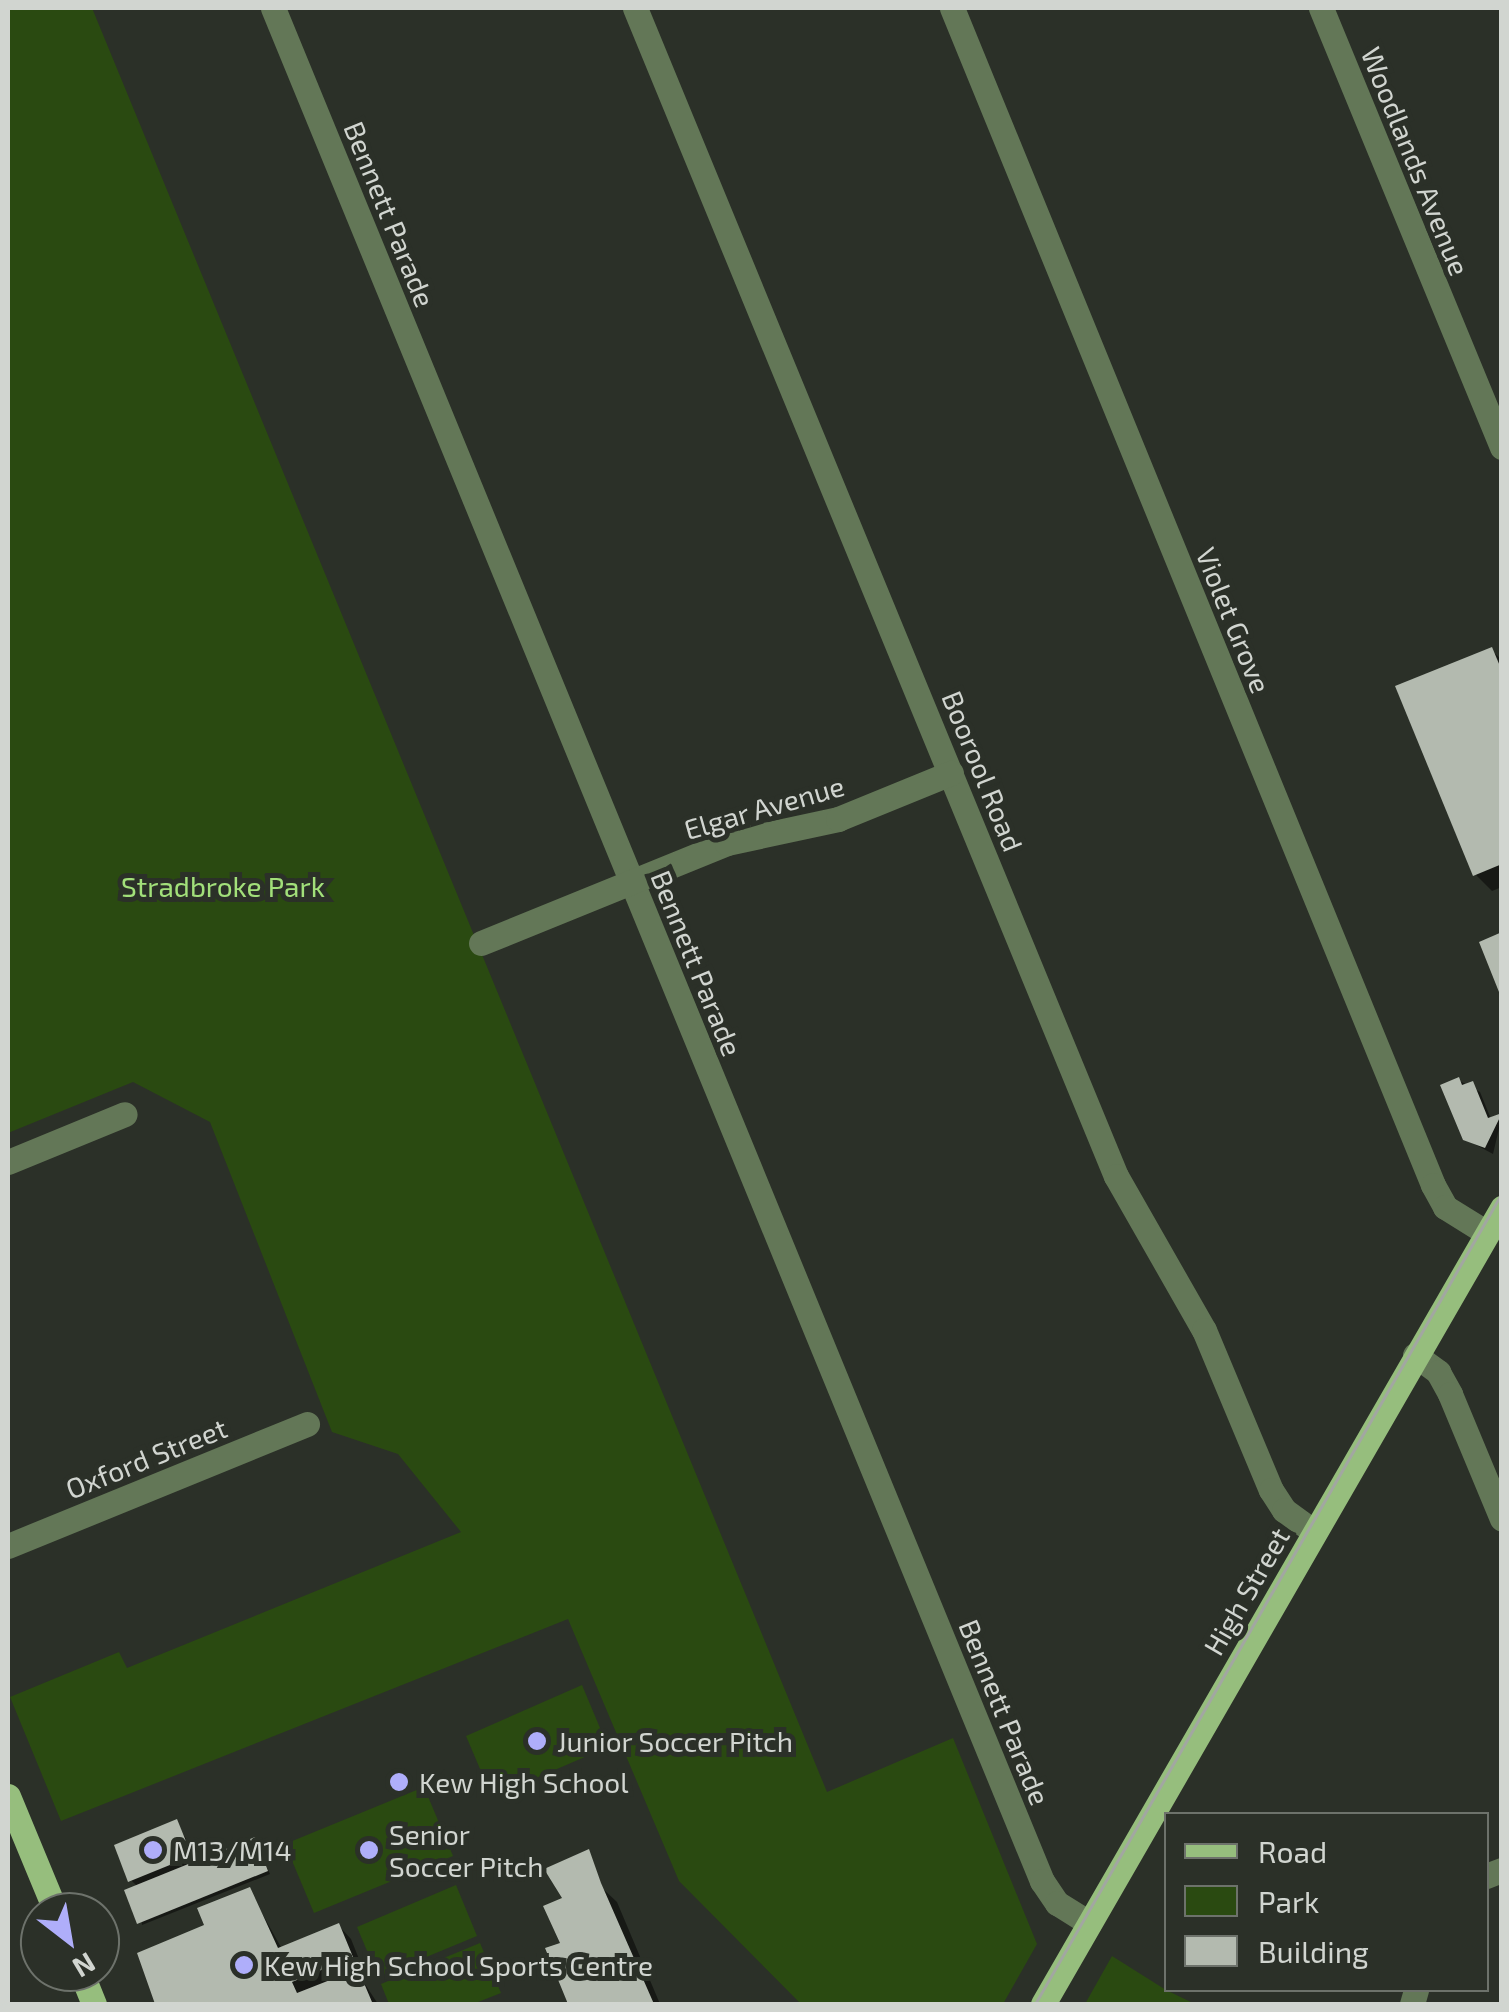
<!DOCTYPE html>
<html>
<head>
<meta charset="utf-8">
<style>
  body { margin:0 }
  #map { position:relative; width:1509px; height:2012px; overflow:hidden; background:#2b3028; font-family:"Exo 2",sans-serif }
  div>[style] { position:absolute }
  .green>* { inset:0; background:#2a4a11 }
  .shadow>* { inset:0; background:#0007 }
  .building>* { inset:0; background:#b3baaf }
  .minor>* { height:25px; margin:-12.5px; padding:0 12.5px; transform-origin:12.5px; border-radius:12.5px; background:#637757 }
  .major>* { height:25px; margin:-12.5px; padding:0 12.5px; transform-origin:12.5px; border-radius:12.5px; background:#96be7d }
  .tram>* { height:2.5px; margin:-1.25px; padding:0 1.25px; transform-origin:1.25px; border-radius:1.25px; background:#a2a7a1 }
  .dots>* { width:28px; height:28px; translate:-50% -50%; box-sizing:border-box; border:5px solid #2b3028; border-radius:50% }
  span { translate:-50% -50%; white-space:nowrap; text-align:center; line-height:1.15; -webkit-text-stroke:10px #2b3028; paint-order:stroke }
  .street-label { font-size:28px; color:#d1d5d0 }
  .park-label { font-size:28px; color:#a2e07a }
  .poi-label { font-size:28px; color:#d1d5d0 }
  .left { translate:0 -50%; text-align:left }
  .frame { position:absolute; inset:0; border:10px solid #d1d5d0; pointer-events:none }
  .legend { position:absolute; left:1164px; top:1812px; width:325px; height:180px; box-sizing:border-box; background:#2b3028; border:2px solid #6d726b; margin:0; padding:12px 18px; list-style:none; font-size:30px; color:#d1d5d0 }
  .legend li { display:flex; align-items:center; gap:20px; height:50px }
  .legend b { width:50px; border:2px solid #6d726b }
  .north { position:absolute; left:20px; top:1892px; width:100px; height:100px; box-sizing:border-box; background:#2b3028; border:2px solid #6d726b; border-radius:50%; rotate:149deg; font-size:28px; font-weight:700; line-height:40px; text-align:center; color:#d1d5d0 }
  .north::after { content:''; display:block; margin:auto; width:35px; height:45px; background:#afaefa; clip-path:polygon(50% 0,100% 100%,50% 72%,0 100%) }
</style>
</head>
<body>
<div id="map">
  <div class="green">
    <i style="clip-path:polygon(8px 8px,92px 8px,827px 1792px,953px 1738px,1037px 1944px,1003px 2004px,801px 2004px,679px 1881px,568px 1619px,61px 1821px,10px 1697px,119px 1652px,127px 1668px,461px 1532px,398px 1454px,332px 1432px,210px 1122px,133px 1082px,8px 1133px)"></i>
    <i style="clip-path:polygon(582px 1685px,608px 1747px,492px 1797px,466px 1736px)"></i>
    <i style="clip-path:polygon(424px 1787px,453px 1856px,314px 1913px,285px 1844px)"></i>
    <i style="clip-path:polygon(456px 1885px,477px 1936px,378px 1977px,357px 1927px)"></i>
    <i style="clip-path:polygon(480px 1943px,501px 1993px,473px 2004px,389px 2004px,381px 1984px)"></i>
    <i style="clip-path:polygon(1112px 1956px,1166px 1990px,1195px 2004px,1085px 2004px)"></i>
  </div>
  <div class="shadow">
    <i style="clip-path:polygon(1491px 650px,1502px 660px,1502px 887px,1492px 891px,1475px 874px)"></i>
    <i style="clip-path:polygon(1458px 1080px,1480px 1092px,1491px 1119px,1502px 1116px,1493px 1154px,1465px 1139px)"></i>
    <i style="clip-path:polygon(176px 1822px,200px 1862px,254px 1840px,270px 1874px,142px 1925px,138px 1887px,131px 1880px)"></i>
    <i style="clip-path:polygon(588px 1852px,601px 1887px,617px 1902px,660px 2004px,571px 2004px,548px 1950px,563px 1944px,567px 1899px)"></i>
    <i style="clip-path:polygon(249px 1890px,282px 1949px,339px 1926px,351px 1939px,363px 1969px,357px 1972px,378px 2004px,158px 2004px,152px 1989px)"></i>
  </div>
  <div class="building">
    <i style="clip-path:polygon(1492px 647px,1502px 671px,1502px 864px,1473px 876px,1395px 686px)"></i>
    <i style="clip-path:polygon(1502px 932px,1502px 997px,1501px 997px,1479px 942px)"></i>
    <i style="clip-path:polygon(1459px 1077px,1462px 1085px,1473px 1081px,1488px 1118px,1502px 1113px,1485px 1148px,1463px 1140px,1440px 1085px)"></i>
    <i style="clip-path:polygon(177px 1819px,192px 1856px,128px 1882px,114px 1845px)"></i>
    <i style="clip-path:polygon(255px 1837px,268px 1871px,137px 1924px,124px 1890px)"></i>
    <i style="clip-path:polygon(589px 1849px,601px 1883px,654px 2004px,568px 2004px,545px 1948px,560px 1943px,543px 1906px,562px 1898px,544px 1869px)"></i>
    <i style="clip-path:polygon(250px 1887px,278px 1948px,339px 1923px,353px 1957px,292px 1982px,297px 1993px,358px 1969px,372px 2002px,155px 2004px,137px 1953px,204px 1925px,197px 1908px)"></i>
  </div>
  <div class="minor">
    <i style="left:273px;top:8px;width:2025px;rotate:67.68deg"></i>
    <i style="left:1042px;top:1881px;width:27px;rotate:56deg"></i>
    <i style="left:1057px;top:1903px;width:38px;rotate:32deg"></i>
    <i style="left:635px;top:8px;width:1263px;rotate:67.62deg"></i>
    <i style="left:1116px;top:1176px;width:177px;rotate:60.3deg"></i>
    <i style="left:1204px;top:1330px;width:173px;rotate:67.3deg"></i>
    <i style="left:1271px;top:1490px;width:24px;rotate:57deg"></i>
    <i style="left:1284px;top:1510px;width:37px;rotate:36deg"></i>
    <i style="left:952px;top:8px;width:1271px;rotate:67.77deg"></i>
    <i style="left:1433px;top:1185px;width:25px;rotate:61deg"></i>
    <i style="left:1445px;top:1207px;width:49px;rotate:31.8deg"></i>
    <i style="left:1321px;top:8px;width:475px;rotate:67.6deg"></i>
    <i style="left:481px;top:943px;width:266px;rotate:-22.1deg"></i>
    <i style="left:727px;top:843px;width:114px;rotate:-12.2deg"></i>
    <i style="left:838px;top:819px;width:122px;rotate:-22.2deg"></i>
    <i style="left:8px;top:1162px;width:126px;rotate:-22.3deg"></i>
    <i style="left:1415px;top:1355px;width:29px;rotate:36deg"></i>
    <i style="left:1438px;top:1372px;width:25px;rotate:61deg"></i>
    <i style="left:1450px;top:1394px;width:135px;rotate:67.4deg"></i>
    <i style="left:8px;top:1546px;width:323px;rotate:-22.2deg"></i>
    <i style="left:1486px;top:1876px;width:17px;rotate:-21deg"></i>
    <i style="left:1412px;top:2004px;width:15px;rotate:-74deg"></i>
  </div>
  <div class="major">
    <i style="left:8px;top:1796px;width:126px;rotate:67.5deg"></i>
    <i style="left:81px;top:1972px;width:35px;rotate:68deg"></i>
    <i style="left:1043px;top:2004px;width:919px;rotate:-60.03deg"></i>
  </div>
  <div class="tram">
    <i style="left:1035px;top:2004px;width:936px;rotate:-60.07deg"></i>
  </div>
  <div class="dots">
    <i style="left:537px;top:1741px;background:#afaefa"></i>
    <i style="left:399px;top:1782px;background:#afaefa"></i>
    <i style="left:153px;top:1850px;background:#afaefa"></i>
    <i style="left:369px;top:1850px;background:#afaefa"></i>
    <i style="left:244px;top:1965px;background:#afaefa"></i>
  </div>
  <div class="street-label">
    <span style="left:1416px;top:161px;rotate:68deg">Woodlands Avenue</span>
    <span style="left:390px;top:214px;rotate:68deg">Bennett Parade</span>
    <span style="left:1234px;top:620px;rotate:68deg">Violet Grove</span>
    <span style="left:983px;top:771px;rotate:68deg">Boorool Road</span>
    <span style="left:764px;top:807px;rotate:-16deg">Elgar Avenue</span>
    <span style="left:697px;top:963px;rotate:68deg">Bennett Parade</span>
    <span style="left:146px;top:1458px;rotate:-22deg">Oxford Street</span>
    <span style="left:1246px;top:1591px;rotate:-60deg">High Street</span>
    <span style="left:1005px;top:1712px;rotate:68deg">Bennett Parade</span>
  </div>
  <div class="park-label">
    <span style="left:223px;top:886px">Stradbroke Park</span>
  </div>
  <div class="poi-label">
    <span class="left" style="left:557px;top:1741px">Junior Soccer Pitch</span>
    <span class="left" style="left:419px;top:1782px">Kew High School</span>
    <span class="left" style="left:389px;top:1850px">Senior<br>Soccer Pitch</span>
    <span class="left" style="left:173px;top:1850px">M13/M14</span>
    <span class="left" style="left:264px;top:1965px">Kew High School Sports Centre</span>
  </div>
  <div class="frame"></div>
  <ul class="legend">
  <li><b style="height:12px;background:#96be7d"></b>Road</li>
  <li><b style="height:28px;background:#2a4a11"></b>Park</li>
  <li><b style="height:28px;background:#b3baaf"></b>Building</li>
  </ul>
  <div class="north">N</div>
</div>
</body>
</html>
